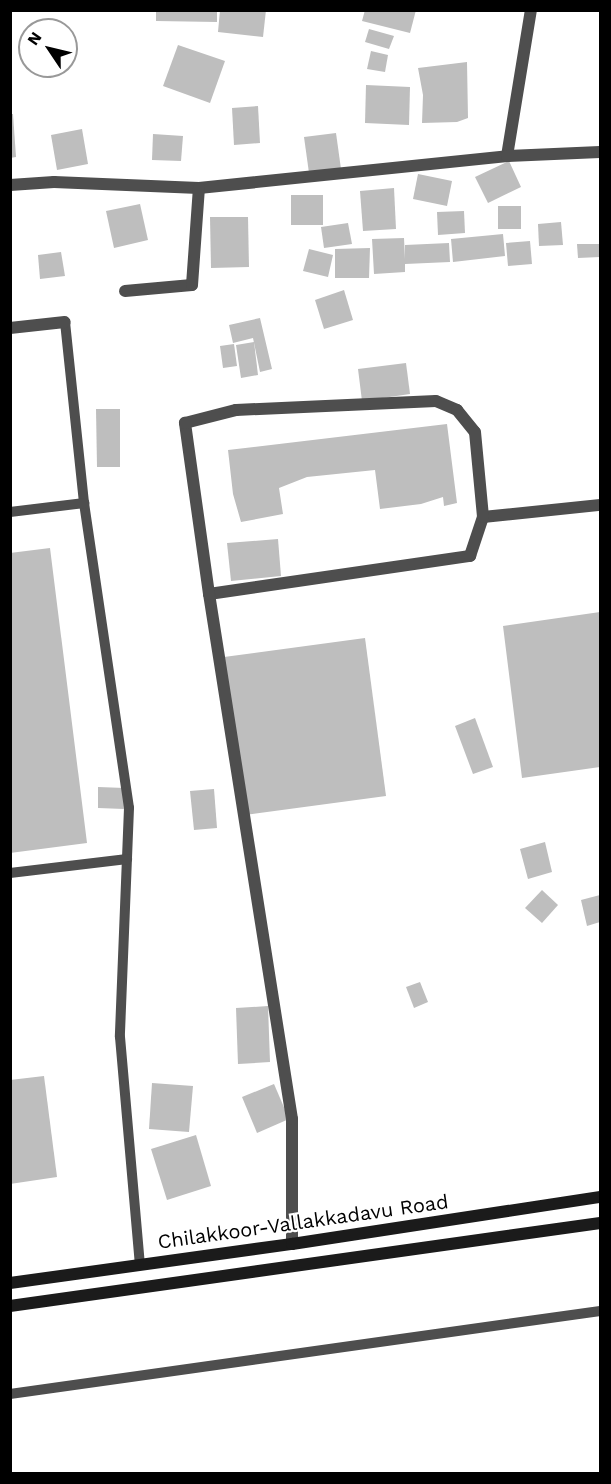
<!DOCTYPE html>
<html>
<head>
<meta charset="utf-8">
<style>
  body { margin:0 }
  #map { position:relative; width:611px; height:1484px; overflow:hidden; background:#fff; font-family:"Work Sans",sans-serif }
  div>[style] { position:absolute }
  .building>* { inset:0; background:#bebebe }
  .lane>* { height:10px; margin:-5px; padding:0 5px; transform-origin:5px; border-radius:5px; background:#4e4e4e }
  .street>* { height:12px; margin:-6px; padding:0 6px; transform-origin:6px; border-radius:6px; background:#4e4e4e }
  .secondary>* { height:12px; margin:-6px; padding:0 6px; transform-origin:6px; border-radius:6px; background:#1b1b1b }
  span { translate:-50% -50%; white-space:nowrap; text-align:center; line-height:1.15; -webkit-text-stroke:4.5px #fff; paint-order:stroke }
  .street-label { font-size:20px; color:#000 }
  .frame { position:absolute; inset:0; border:12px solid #000; pointer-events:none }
  .north { position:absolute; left:18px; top:18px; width:60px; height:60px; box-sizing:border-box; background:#fff; border:2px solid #999; border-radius:50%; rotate:305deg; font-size:16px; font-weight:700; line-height:24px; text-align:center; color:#000 }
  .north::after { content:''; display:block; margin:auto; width:21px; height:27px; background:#000; clip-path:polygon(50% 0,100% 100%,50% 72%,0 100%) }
</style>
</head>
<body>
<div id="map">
  <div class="building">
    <i style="clip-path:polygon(156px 10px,217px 10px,217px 22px,156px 21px)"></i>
    <i style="clip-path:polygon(220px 10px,266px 10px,263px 37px,218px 32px)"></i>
    <i style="clip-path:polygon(365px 10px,416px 10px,410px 33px,362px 21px)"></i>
    <i style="clip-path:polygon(369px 29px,394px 36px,389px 49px,365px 42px)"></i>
    <i style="clip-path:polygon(178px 45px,225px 61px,210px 103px,163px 86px)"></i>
    <i style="clip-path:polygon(371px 51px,388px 55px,385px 72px,367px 69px)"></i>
    <i style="clip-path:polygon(467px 62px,468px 118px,457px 122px,422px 123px,423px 95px,418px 68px)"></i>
    <i style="clip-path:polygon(366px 85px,410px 87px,409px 125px,365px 123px)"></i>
    <i style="clip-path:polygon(258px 106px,260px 143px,234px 145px,232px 108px)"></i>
    <i style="clip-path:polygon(10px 114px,13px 114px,16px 157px,10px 158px)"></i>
    <i style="clip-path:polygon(82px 129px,88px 164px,57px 170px,51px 135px)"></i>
    <i style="clip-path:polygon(336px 133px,341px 169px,309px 173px,304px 137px)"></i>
    <i style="clip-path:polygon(153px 134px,183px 136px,181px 161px,152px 160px)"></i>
    <i style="clip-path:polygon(509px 161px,521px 187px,488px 203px,475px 177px)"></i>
    <i style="clip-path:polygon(418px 174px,452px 181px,447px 206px,413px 199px)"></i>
    <i style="clip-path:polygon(394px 188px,396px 229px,363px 231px,360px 191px)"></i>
    <i style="clip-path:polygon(291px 195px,323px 195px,323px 225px,291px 225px)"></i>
    <i style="clip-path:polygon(140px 204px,148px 240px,114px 248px,106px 211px)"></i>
    <i style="clip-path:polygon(498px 206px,521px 206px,521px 229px,498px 229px)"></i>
    <i style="clip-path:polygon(464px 211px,465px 233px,438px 235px,437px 212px)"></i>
    <i style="clip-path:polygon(210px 217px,248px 217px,249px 267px,211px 268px)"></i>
    <i style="clip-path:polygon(561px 222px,563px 245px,539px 246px,538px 224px)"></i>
    <i style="clip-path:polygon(348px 223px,352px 244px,324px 248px,321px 227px)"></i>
    <i style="clip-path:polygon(503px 234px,505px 256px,453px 262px,451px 239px)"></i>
    <i style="clip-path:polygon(404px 238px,405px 259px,405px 245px,449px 243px,450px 262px,405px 264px,405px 272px,374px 274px,372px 239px)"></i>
    <i style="clip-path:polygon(530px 241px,532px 264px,508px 266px,506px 243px)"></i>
    <i style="clip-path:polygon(577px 244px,600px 244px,600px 257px,578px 258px)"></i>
    <i style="clip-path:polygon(370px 248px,369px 278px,335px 278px,335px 249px)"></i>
    <i style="clip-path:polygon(309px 249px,333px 255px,328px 277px,303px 271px)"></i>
    <i style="clip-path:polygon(61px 252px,65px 276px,40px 279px,38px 255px)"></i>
    <i style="clip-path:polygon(344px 290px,353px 320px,324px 329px,315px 300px)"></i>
    <i style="clip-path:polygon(260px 318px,272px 369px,260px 372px,253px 338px,233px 343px,229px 325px)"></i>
    <i style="clip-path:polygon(254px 342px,258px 375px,241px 378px,236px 345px)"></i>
    <i style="clip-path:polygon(234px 344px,237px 366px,223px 368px,220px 346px)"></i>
    <i style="clip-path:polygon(406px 363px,410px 394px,362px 401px,358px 369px)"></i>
    <i style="clip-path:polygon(96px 409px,120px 409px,120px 467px,97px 467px)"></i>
    <i style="clip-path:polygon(447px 424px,457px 503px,444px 506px,443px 497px,421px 504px,380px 509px,375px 470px,307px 477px,279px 488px,283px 514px,241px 522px,233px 494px,228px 450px)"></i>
    <i style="clip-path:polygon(278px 539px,281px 576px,231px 581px,227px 543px)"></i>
    <i style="clip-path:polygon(50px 548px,87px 843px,10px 853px,10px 553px)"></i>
    <i style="clip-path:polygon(600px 612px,600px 767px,522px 778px,503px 626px)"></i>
    <i style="clip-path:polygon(365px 638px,386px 796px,245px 815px,224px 657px)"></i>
    <i style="clip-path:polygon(475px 718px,493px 767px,473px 774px,455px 726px)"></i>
    <i style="clip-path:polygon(98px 787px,125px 788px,124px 809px,98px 808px)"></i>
    <i style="clip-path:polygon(214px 789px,217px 828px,194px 830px,190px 791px)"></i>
    <i style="clip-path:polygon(545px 842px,552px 872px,528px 879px,520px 849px)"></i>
    <i style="clip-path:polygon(542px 890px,558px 905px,542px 923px,525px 908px)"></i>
    <i style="clip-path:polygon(600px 895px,600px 922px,587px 926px,581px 900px)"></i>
    <i style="clip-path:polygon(420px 982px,428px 1002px,414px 1008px,406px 987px)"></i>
    <i style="clip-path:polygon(268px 1006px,270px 1062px,238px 1064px,236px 1008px)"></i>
    <i style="clip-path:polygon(44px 1076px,57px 1177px,10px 1184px,10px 1080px)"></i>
    <i style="clip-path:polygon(152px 1083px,193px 1086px,189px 1132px,149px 1129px)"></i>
    <i style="clip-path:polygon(274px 1084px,289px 1119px,257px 1133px,242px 1097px)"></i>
    <i style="clip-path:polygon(196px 1135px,211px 1186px,167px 1200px,151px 1149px)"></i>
  </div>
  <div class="lane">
    <i style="left:65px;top:322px;width:182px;rotate:84deg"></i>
    <i style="left:84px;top:503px;width:308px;rotate:81.6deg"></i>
    <i style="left:129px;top:808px;width:229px;rotate:92.3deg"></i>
    <i style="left:120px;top:1037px;width:229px;rotate:85deg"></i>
    <i style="left:10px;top:512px;width:75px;rotate:-6.9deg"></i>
    <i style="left:10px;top:873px;width:118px;rotate:-6.8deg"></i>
    <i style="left:10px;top:1394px;width:596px;rotate:-8.01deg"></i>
  </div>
  <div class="street">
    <i style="left:507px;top:156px;width:148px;rotate:-80.7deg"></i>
    <i style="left:10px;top:185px;width:44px;rotate:-3.9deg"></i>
    <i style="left:54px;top:182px;width:145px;rotate:2.4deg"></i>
    <i style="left:199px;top:188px;width:310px;rotate:-5.9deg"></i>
    <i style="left:507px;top:156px;width:93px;rotate:-2.5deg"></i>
    <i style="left:125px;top:291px;width:67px;rotate:-5.1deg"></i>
    <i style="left:192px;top:285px;width:97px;rotate:-85.9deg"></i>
    <i style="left:10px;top:328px;width:55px;rotate:-6.2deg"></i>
    <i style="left:209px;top:594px;width:264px;rotate:-8.3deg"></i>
    <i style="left:470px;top:556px;width:41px;rotate:-71.6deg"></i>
    <i style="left:483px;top:517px;width:118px;rotate:-5.9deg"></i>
    <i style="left:292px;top:1244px;width:125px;rotate:-90deg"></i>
    <i style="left:292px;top:1119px;width:532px;rotate:-98.98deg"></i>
    <i style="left:209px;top:594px;width:173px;rotate:-98deg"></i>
    <i style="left:185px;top:423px;width:53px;rotate:-14.3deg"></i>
    <i style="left:236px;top:410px;width:200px;rotate:-2.6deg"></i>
    <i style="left:436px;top:401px;width:23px;rotate:23deg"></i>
    <i style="left:457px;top:410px;width:28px;rotate:51deg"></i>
    <i style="left:475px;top:432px;width:85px;rotate:84.6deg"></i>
  </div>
  <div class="secondary">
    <i style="left:10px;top:1283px;width:285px;rotate:-7.9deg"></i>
    <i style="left:292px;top:1244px;width:312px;rotate:-8.7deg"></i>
    <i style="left:10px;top:1306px;width:596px;rotate:-8.01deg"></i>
  </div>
  <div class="street-label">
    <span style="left:303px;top:1222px;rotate:-8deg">Chilakkoor-Vallakkadavu Road</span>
  </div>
  <div class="frame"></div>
  <div class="north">N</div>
</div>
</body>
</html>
